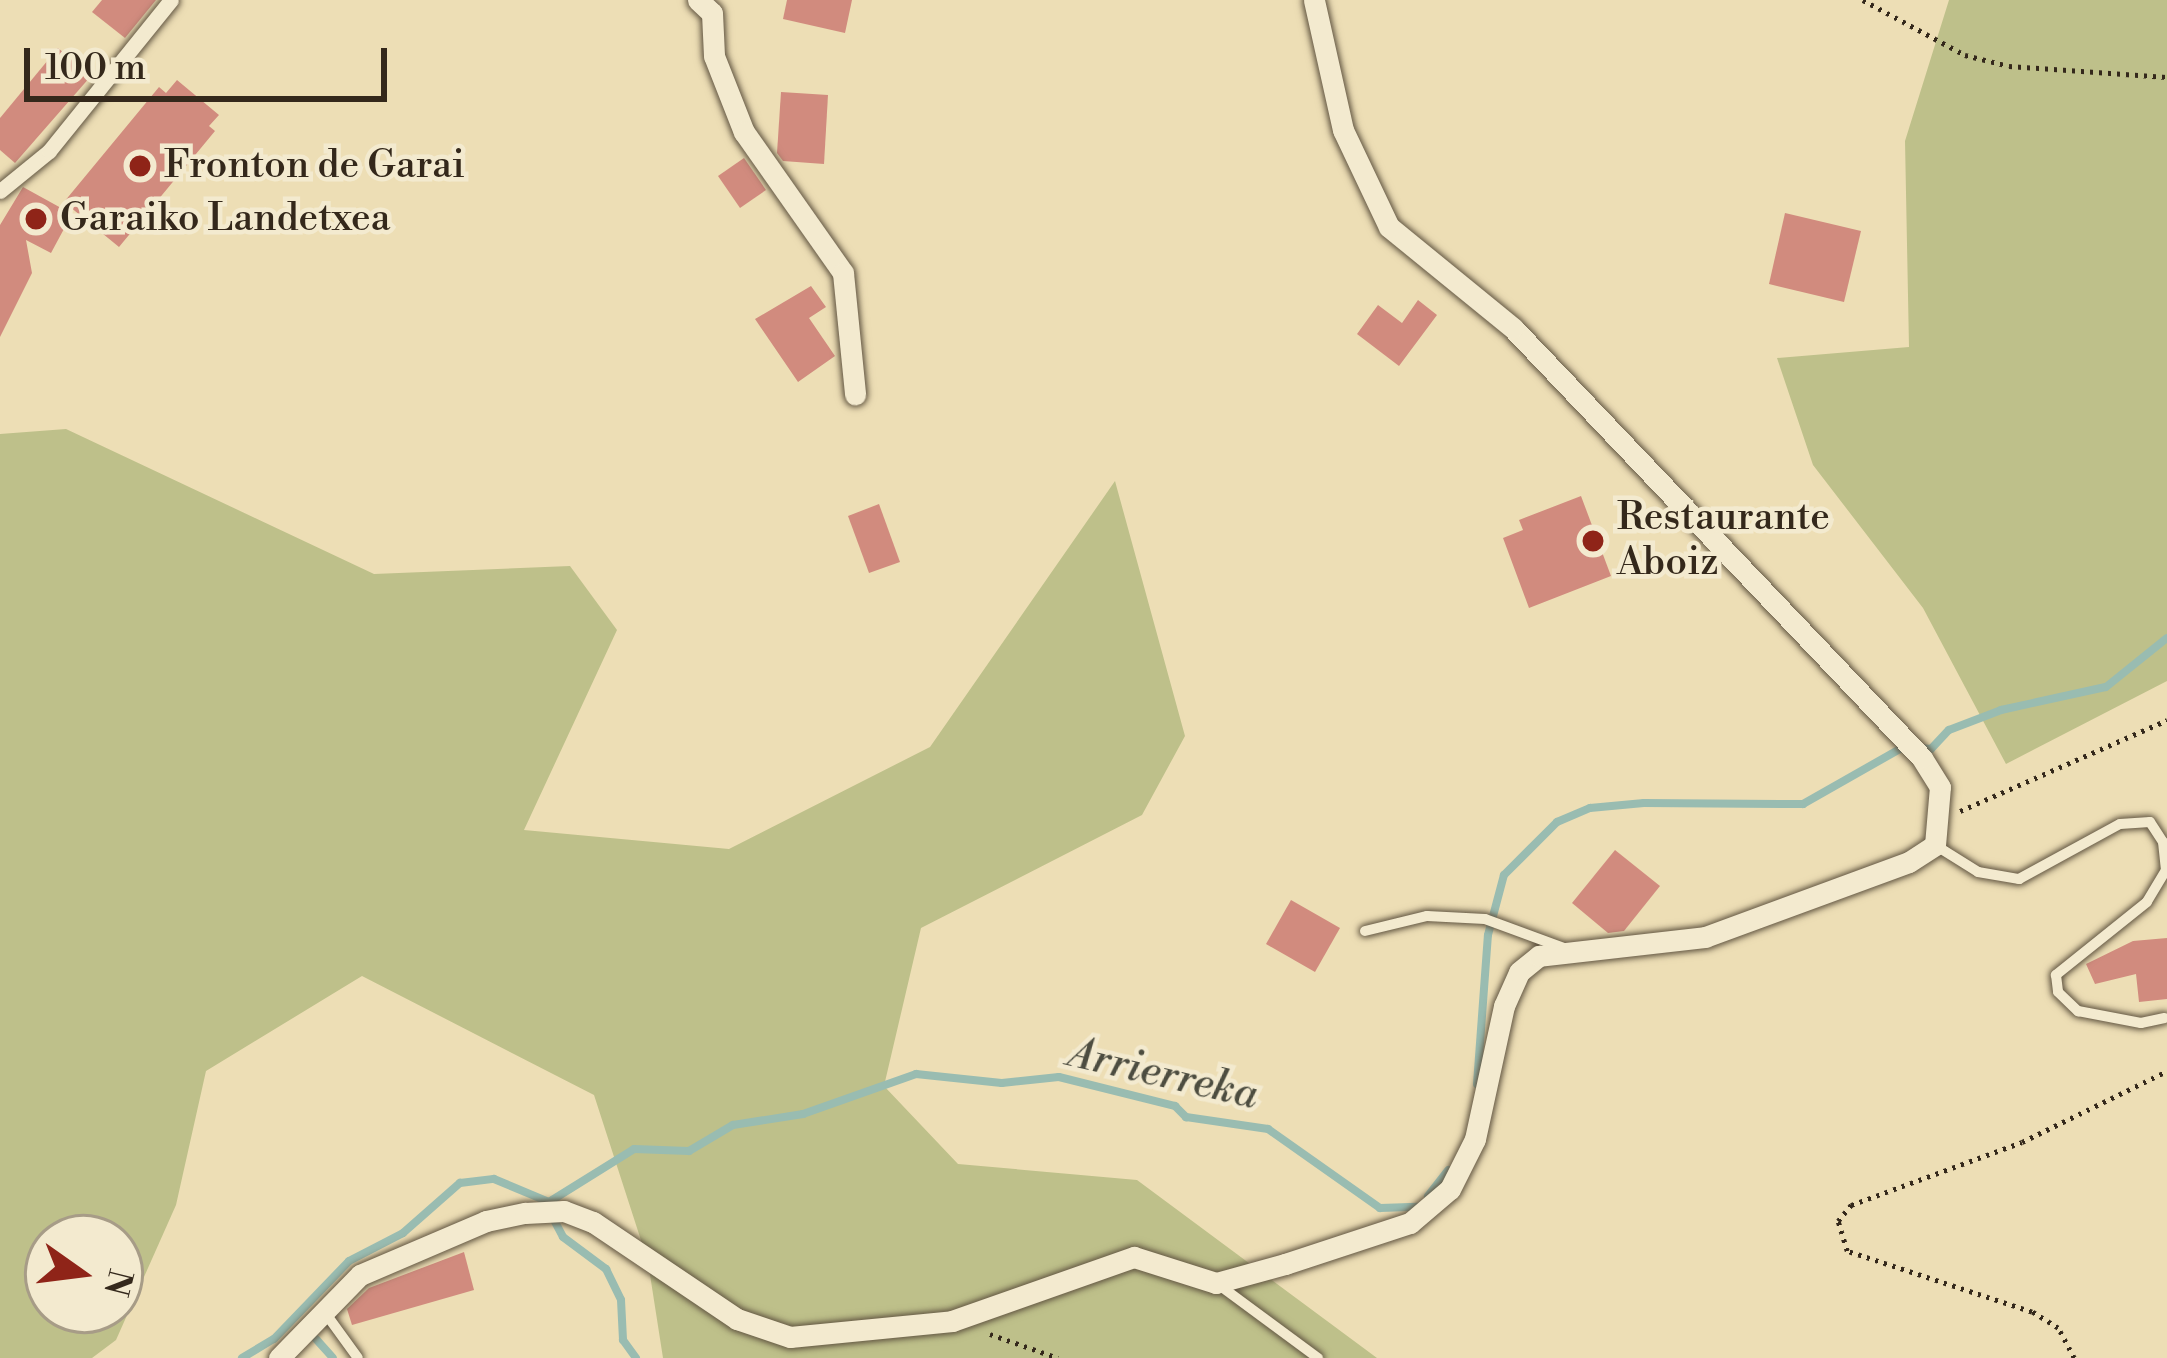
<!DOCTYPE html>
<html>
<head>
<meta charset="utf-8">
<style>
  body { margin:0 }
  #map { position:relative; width:2167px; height:1358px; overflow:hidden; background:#eddeb5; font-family:"Libre Bodoni",serif }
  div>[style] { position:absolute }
  .green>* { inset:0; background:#bec08a }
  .stream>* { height:8px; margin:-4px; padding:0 4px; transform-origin:4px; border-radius:4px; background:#99bcb1 }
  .building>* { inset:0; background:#d18b7e }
  .path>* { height:4.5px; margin-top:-2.25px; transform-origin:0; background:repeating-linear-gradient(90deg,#34281b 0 3px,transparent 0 9px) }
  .roads { filter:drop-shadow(0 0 3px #625642) drop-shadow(0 0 3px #625642) }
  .service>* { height:10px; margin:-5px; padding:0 5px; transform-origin:5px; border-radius:5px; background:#f3eacf }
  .pedestrian>* { height:15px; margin:-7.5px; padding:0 7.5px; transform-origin:7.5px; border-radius:7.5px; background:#f3eacf }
  .minor>* { height:21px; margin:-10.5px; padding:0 10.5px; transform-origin:10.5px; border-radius:10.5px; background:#f3eacf }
  .dots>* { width:33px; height:33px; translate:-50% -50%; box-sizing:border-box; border:6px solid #f3eacf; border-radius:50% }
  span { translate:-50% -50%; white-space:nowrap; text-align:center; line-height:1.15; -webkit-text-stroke:9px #f3eacf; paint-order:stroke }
  .poi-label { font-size:39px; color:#34281b }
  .left { translate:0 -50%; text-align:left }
  .water-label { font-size:42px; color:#4d4d40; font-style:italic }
  .north { position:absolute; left:24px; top:1214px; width:120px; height:120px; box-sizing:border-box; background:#f3eacf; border:3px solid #a79c87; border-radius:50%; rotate:104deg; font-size:33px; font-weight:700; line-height:48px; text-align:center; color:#34281b }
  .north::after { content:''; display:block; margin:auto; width:42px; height:54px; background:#8f2418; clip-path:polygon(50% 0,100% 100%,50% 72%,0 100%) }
  .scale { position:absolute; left:24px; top:48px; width:363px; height:54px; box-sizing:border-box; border:6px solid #34281b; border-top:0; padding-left:15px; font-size:36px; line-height:42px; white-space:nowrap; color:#34281b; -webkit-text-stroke:9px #f3eacf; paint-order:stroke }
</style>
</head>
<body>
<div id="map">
  <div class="green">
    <i style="clip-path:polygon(1949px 0,2167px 0,2167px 681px,2006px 764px,1923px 608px,1813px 465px,1777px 358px,1909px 347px,1905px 141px)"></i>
    <i style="clip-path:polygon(evenodd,66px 429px,374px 574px,570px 566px,617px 630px,524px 830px,729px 849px,930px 747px,1115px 481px,1185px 736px,1142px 815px,921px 928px,884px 1086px,958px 1164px,1137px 1180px,1377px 1358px,663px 1358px,648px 1262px,594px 1095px,362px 976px,206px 1071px,176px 1205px,116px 1340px,92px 1358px,0 1358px,0 434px,66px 429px,48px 1238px,120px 1238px,120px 1310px,48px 1310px,48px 1238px)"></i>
  </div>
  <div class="stream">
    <i style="left:1920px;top:748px;width:11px;rotate:5deg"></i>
    <i style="left:1931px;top:749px;width:26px;rotate:-47deg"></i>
    <i style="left:1949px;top:730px;width:56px;rotate:-21deg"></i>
    <i style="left:2001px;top:710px;width:107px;rotate:-12.4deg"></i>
    <i style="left:2106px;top:687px;width:78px;rotate:-38.8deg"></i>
    <i style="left:1477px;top:1084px;width:149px;rotate:-85.8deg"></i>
    <i style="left:1488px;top:935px;width:62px;rotate:-75.1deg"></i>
    <i style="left:1504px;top:875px;width:75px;rotate:-45deg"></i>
    <i style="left:1557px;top:822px;width:36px;rotate:-23deg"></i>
    <i style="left:1590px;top:808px;width:54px;rotate:-5.3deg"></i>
    <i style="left:1644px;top:803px;width:159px;rotate:0.4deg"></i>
    <i style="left:1803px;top:804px;width:117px;rotate:-29.6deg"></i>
    <i style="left:1428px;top:1196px;width:33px;rotate:-52deg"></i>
    <i style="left:553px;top:1218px;width:21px;rotate:62deg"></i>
    <i style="left:563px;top:1237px;width:54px;rotate:36.7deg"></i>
    <i style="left:606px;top:1269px;width:34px;rotate:64deg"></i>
    <i style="left:621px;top:1300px;width:40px;rotate:87.1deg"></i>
    <i style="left:623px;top:1340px;width:22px;rotate:54deg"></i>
    <i style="left:316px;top:1339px;width:25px;rotate:48deg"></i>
    <i style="left:242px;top:1358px;width:37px;rotate:-31deg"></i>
    <i style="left:274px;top:1339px;width:108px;rotate:-46.1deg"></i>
    <i style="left:349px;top:1261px;width:61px;rotate:-27.4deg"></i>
    <i style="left:403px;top:1233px;width:76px;rotate:-41.3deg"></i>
    <i style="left:460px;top:1183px;width:34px;rotate:-7deg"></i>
    <i style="left:494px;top:1179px;width:60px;rotate:22.7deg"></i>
    <i style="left:549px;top:1202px;width:100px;rotate:-31.9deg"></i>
    <i style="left:634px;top:1149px;width:55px;rotate:2.1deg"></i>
    <i style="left:689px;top:1151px;width:51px;rotate:-30.6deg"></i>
    <i style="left:733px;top:1125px;width:71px;rotate:-8.9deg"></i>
    <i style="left:803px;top:1114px;width:120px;rotate:-19.5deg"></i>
    <i style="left:916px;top:1074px;width:86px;rotate:6deg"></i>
    <i style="left:1002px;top:1083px;width:57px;rotate:-6deg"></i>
    <i style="left:1059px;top:1077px;width:120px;rotate:14deg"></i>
    <i style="left:1175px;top:1106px;width:16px;rotate:45deg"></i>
    <i style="left:1186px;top:1117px;width:83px;rotate:8.3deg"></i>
    <i style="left:1268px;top:1129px;width:137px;rotate:35.2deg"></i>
    <i style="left:1380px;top:1208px;width:38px;rotate:-2deg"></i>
  </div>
  <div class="building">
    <i style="clip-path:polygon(102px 0,156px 0,125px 38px,92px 12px)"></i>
    <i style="clip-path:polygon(787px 0,852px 0,845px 33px,783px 19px)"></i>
    <i style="clip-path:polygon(58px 48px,91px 76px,15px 163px,0 150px,0 118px)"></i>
    <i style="clip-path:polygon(177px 80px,219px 115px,209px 126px,215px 131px,119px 247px,64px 202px,159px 87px,166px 93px)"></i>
    <i style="clip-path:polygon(781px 92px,828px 95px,824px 164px,783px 161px,777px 153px)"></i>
    <i style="clip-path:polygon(744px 158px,766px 190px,740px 208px,718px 176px)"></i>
    <i style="clip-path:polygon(23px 187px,72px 214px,51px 253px,26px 240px,32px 273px,0 337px,0 225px)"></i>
    <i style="clip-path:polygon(1785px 213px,1861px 231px,1844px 302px,1769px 284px)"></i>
    <i style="clip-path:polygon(811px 286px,826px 307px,809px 318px,835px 356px,798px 382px,755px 319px)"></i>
    <i style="clip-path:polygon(1418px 300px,1437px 315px,1399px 366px,1357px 334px,1378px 305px,1402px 323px)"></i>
    <i style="clip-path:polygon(1581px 496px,1611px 576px,1529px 608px,1503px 538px,1523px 530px,1519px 520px)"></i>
    <i style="clip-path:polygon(879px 504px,900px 562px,869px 573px,848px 516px)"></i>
    <i style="clip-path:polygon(1615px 850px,1660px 886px,1624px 931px,1608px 933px,1572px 903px)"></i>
    <i style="clip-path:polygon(1291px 900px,1340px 928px,1315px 972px,1266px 944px)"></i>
    <i style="clip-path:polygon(2167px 938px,2167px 999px,2139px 1002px,2136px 974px,2095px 984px,2086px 964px,2133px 941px)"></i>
    <i style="clip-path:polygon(464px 1252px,474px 1290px,352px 1325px,347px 1309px,369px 1288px)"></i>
  </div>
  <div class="path">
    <i style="left:1863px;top:0;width:116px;rotate:28.3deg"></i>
    <i style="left:1965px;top:55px;width:45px;rotate:14deg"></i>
    <i style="left:2009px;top:66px;width:158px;rotate:4deg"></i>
    <i style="left:1960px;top:811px;width:226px;rotate:-23.7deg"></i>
    <i style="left:990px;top:1334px;width:72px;rotate:19.4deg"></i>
    <i style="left:2074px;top:1358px;width:34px;rotate:-118deg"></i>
    <i style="left:2058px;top:1328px;width:31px;rotate:-148deg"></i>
    <i style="left:2032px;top:1312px;width:195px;rotate:-161.8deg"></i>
    <i style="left:1847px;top:1251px;width:31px;rotate:-107deg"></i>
    <i style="left:1838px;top:1221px;width:21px;rotate:-51deg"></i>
    <i style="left:1851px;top:1205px;width:182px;rotate:-20.2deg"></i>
    <i style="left:2022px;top:1142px;width:161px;rotate:-26.1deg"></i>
  </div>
  <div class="roads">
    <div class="service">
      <i style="left:1935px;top:845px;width:51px;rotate:32.1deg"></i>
      <i style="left:1978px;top:872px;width:42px;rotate:9.7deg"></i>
      <i style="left:2019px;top:879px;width:115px;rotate:-28.6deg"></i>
      <i style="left:2120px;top:824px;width:30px;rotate:-4deg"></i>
      <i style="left:2150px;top:822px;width:24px;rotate:57deg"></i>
      <i style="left:2163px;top:842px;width:28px;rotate:84deg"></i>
      <i style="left:2166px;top:870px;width:37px;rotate:121deg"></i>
      <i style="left:2147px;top:902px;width:117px;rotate:141.3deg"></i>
      <i style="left:2056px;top:975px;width:17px;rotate:83deg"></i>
      <i style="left:2058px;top:992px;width:28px;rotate:44deg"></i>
      <i style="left:2078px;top:1011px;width:64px;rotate:10.8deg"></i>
      <i style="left:2141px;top:1023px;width:24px;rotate:-12deg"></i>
      <i style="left:1365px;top:931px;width:64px;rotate:-13.6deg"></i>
      <i style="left:1427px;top:916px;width:58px;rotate:3deg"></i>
      <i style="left:1485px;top:919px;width:84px;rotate:20.2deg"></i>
      <i style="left:1219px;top:1285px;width:123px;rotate:36.4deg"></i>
      <i style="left:326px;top:1314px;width:54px;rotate:54deg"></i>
    </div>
    <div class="pedestrian">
      <i style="left:0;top:191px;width:63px;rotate:-39.2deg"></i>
      <i style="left:49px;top:151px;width:194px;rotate:-51.1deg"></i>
    </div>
    <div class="minor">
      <i style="left:698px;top:0;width:19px;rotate:43deg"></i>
      <i style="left:712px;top:13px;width:43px;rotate:87.3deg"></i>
      <i style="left:714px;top:56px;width:82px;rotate:68.5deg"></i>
      <i style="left:744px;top:132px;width:172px;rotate:54.9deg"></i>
      <i style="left:843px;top:273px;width:122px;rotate:84.3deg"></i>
      <i style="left:279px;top:1358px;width:116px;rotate:-45.7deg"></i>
      <i style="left:360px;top:1275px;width:137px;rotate:-23.2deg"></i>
      <i style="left:486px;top:1221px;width:40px;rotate:-12deg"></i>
      <i style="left:525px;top:1213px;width:39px;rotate:-3deg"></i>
      <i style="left:564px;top:1211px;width:31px;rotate:21deg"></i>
      <i style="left:593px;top:1222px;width:174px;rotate:34deg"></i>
      <i style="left:737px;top:1319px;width:56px;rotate:18.8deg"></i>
      <i style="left:790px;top:1337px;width:163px;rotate:-5.6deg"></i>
      <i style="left:952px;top:1321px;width:193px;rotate:-19.4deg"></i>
      <i style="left:1134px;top:1257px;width:86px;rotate:17.6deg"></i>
      <i style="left:1216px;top:1283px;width:72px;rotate:-15.4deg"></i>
      <i style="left:1285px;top:1264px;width:132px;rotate:-18.2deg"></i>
      <i style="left:1410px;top:1223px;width:52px;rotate:-40.4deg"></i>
      <i style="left:1450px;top:1189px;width:56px;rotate:-63.4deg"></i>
      <i style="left:1475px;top:1139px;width:136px;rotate:-77.7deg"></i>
      <i style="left:1504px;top:1006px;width:37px;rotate:-66deg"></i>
      <i style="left:1519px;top:972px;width:26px;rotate:-39deg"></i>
      <i style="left:1539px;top:956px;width:167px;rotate:-6.5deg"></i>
      <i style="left:1705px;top:937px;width:217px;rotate:-20.2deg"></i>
      <i style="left:1909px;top:862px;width:31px;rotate:-33deg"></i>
      <i style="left:1935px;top:845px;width:58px;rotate:-85.1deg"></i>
      <i style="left:1940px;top:787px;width:34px;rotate:-122deg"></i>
      <i style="left:1922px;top:758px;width:593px;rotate:-133.57deg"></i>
      <i style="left:1513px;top:328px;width:160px;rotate:-140.8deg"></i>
      <i style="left:1389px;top:227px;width:107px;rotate:-115.4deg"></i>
      <i style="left:1343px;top:130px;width:133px;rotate:-102.6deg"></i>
    </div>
  </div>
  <div class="dots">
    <i style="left:140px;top:166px;background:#8f2418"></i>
    <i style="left:36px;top:219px;background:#8f2418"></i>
    <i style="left:1593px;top:541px;background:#8f2418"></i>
  </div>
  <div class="poi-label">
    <span class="left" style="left:164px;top:166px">Fronton de Garai</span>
    <span class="left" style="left:60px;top:219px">Garaiko Landetxea</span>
    <span class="left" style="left:1617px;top:541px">Restaurante<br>Aboiz</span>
  </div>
  <div class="water-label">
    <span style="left:1163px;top:1075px;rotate:13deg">Arrierreka</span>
  </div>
  <div class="north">N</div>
  <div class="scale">100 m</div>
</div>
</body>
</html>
